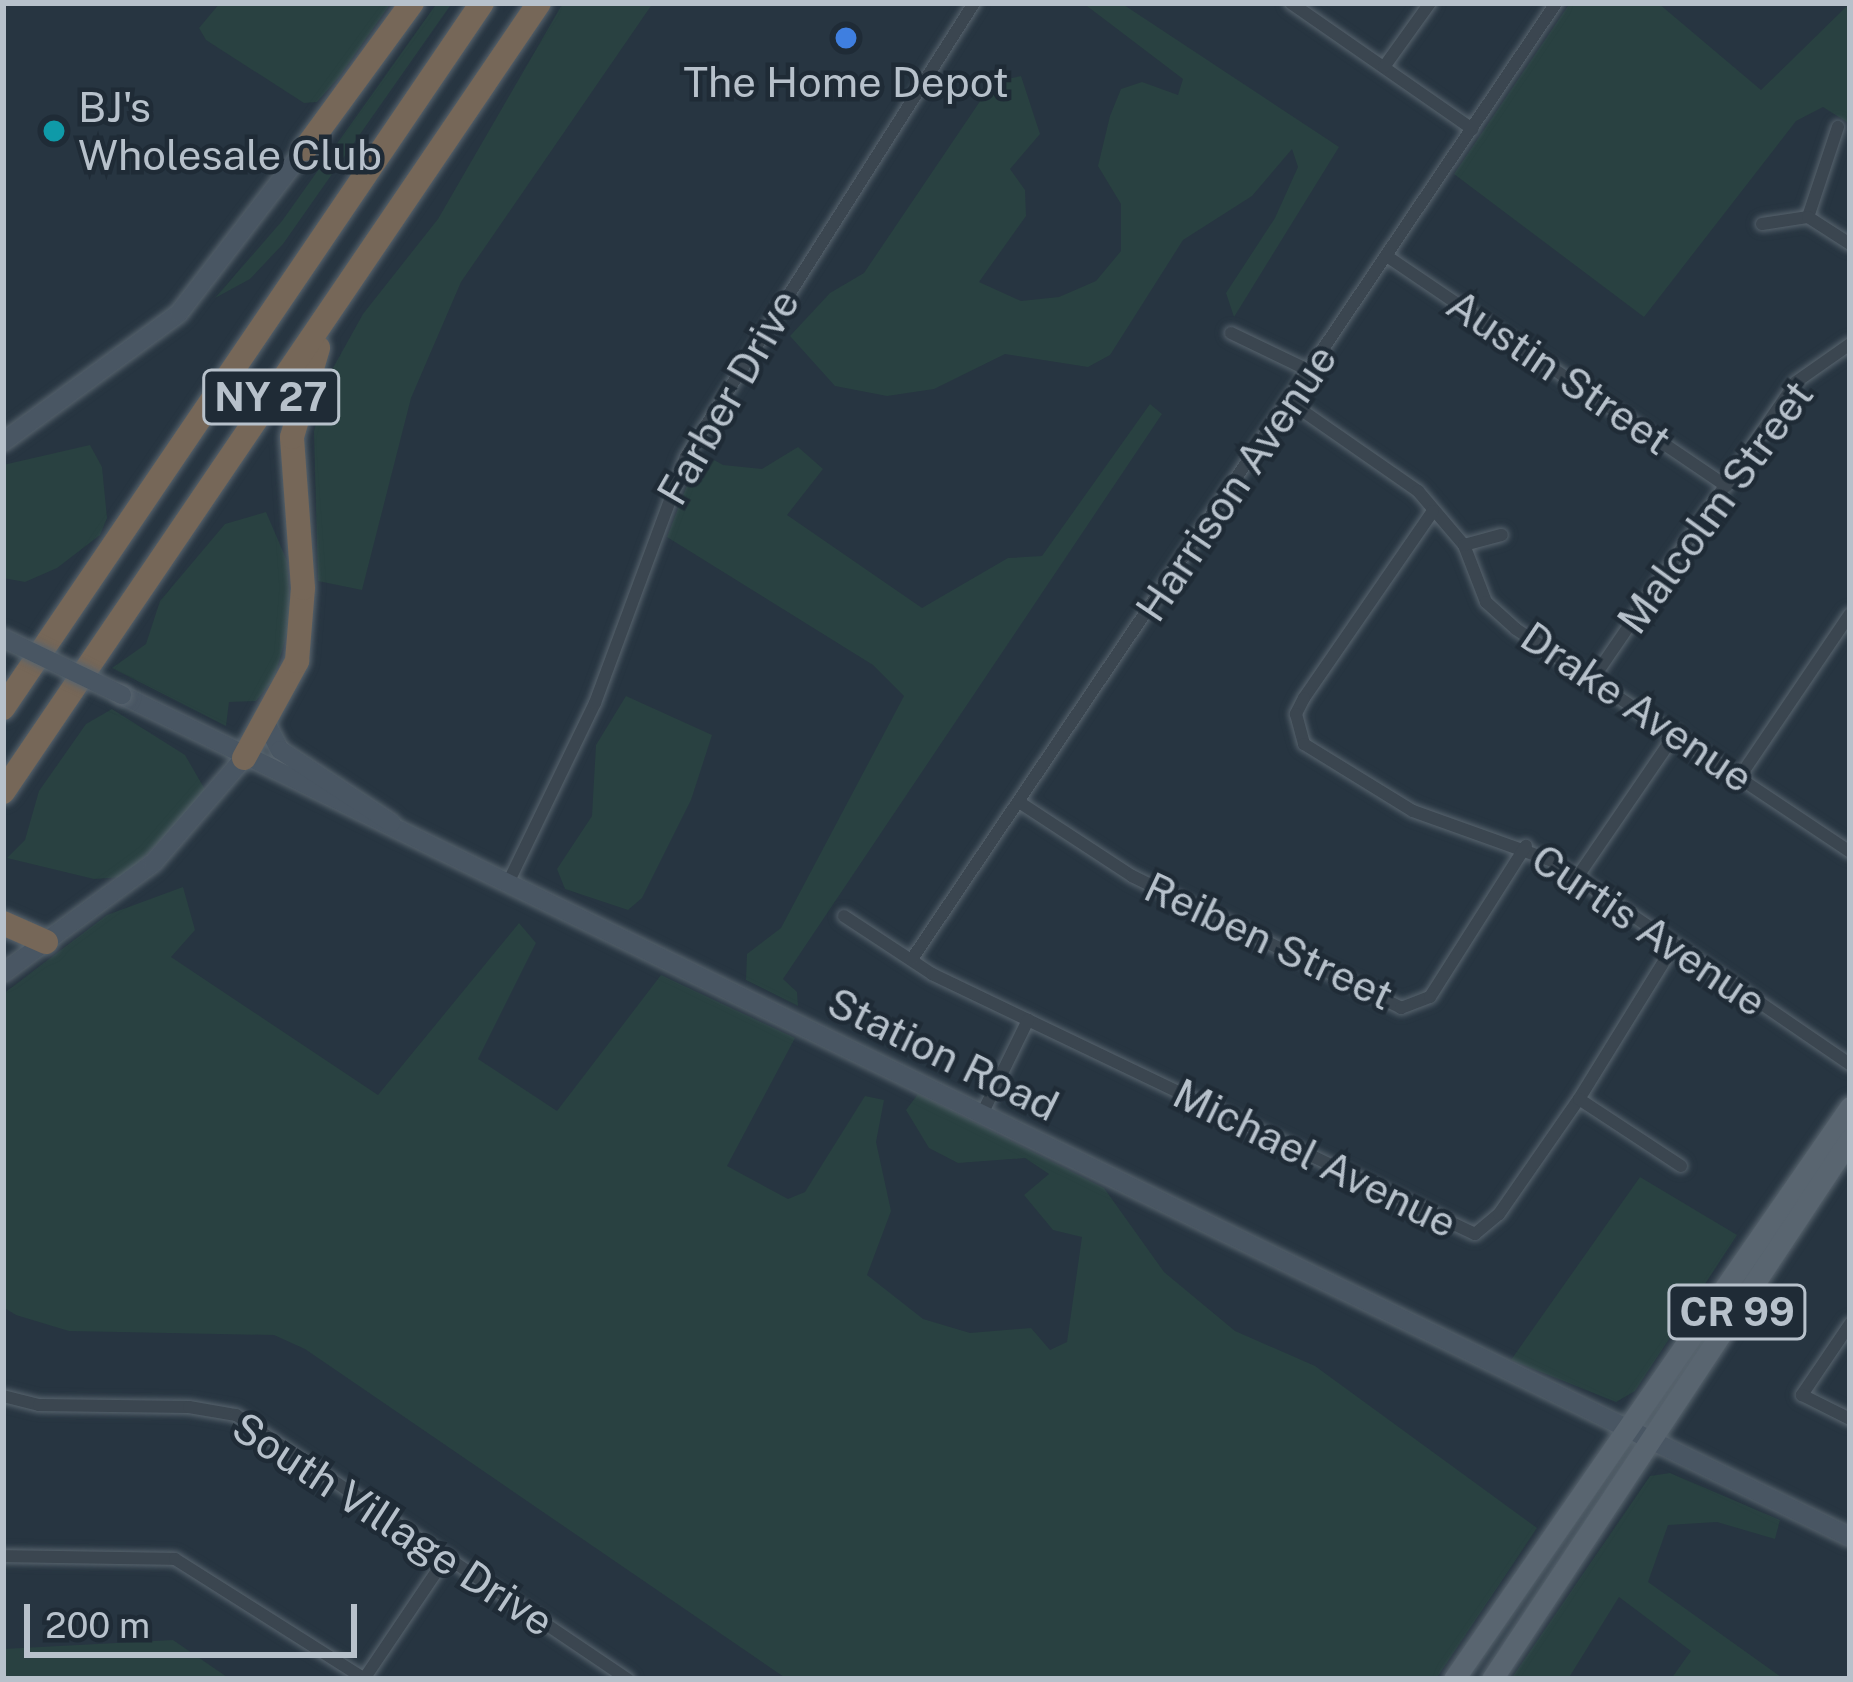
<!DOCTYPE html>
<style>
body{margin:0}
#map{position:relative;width:1853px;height:1682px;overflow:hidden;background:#273541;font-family:"Public Sans",sans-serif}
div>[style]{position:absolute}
.green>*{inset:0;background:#294141}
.roads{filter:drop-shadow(0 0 3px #58646e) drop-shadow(0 0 3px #58646e)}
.street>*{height:12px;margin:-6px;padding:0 6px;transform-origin:6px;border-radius:6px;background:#3b4650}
.secondary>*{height:18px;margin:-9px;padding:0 9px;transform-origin:9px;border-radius:9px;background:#495663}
.primary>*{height:21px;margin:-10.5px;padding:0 10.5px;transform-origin:10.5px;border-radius:10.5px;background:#596570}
.highway>*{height:24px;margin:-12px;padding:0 12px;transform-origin:12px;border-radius:12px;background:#766758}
.bridges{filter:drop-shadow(0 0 3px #58646e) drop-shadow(0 0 3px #58646e)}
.secondary-bridge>*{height:18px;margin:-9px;padding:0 9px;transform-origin:9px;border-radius:9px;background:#495663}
.dots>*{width:33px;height:33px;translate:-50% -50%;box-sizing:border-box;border:6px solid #1f2b36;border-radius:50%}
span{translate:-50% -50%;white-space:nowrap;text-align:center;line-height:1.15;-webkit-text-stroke:9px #1f2b36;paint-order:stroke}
.shield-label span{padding:3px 9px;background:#1f2b36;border:3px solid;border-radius:9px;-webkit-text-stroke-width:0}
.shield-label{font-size:39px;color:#b7c1cb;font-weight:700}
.poi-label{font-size:42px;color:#b7c1cb}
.left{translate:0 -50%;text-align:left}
.street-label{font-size:42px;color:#b7c1cb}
.frame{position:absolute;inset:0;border:6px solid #b7c1cb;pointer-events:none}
.scale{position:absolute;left:24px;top:1604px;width:333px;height:54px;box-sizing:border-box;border:6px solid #b7c1cb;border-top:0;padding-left:15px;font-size:36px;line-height:42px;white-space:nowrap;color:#b7c1cb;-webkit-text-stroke:9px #1f2b36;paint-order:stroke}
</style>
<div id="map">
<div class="green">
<i style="clip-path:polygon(220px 3px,391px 3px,339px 77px,317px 102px,304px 103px,206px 40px,199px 28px)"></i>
<i style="clip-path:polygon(437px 3px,452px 3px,283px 244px,250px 279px,215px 298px,282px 221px)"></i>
<i style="clip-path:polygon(563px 3px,653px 3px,461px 282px,411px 398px,362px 590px,318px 581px,314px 431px,328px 377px,363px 314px,438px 219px)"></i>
<i style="clip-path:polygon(1083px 3px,1121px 3px,1339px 147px,1234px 317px,1226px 293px,1275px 218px,1298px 167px,1292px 149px,1252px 196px,1183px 240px,1110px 355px,1088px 367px,1005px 354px,934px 389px,887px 396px,835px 386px,790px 336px,830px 293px,864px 273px,993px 82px,1021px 76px,1040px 134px,1010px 169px,1025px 190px,1026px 216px,979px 282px,1021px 301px,1059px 297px,1096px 281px,1121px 251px,1121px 204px,1098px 166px,1110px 116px,1121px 89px,1142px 82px,1178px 95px,1183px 79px)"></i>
<i style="clip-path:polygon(1570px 3px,1658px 3px,1761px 90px,1850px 3px,1850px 124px,1823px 107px,1796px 121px,1644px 317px,1454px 174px)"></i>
<i style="clip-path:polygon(1150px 404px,1162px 414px,783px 979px,797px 992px,798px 1006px,746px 980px,747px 954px,781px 928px,904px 696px,873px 665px,667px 537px,700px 452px,723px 465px,762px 469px,798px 447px,823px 469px,787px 515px,922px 608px,1008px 558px,1042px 556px)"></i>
<i style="clip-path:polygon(90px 445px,102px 467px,107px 518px,100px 535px,57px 568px,25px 582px,3px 578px,3px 465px)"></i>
<i style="clip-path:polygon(266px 512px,287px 561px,291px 619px,274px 679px,256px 701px,229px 702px,226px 726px,112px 668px,146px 644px,160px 601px,225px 524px)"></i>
<i style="clip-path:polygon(626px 696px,712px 735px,691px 800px,642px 898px,628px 910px,565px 889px,557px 869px,592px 816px,596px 745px)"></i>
<i style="clip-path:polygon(112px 709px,185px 755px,207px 793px,124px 877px,94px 879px,7px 858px,25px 840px,39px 791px,86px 724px)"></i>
<i style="clip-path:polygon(183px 887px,195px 930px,171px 957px,378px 1095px,519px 923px,536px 943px,478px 1059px,557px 1111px,661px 975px,795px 1038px,727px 1166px,788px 1199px,805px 1192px,865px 1096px,884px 1100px,876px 1142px,891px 1211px,867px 1275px,923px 1319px,970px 1333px,1031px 1328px,1050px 1350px,1067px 1342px,1082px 1237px,1053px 1230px,1024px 1195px,1049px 1174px,1025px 1158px,958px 1163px,929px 1148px,906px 1110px,918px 1094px,1104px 1188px,1164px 1272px,1235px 1331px,1315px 1366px,1537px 1528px,1436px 1679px,787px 1679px,305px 1349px,274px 1335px,69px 1331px,16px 1315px,3px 1307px,3px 994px,107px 915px)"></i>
<i style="clip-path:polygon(1640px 1177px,1737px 1235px,1635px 1391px,1616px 1402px,1511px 1360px)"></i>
<i style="clip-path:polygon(1670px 1473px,1780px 1520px,1775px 1539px,1717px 1522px,1668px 1525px,1648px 1582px,1784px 1679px,1671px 1679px,1691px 1651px,1619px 1597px,1568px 1679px,1511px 1679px,1650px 1476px)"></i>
<i style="clip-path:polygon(173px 1640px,230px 1679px,3px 1679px,3px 1649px)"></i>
</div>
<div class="roads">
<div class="street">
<i style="left:1291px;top:3px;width:221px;rotate:34.8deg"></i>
<i style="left:1384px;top:67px;width:79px;rotate:-54.3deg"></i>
<i style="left:1808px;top:217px;width:95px;rotate:-71.6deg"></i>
<i style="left:1762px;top:224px;width:47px;rotate:-8.7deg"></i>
<i style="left:1808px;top:217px;width:50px;rotate:32.7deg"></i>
<i style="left:1391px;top:259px;width:405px;rotate:34.1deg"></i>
<i style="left:1231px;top:333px;width:88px;rotate:25.7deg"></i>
<i style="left:1290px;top:402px;width:156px;rotate:34.8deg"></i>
<i style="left:1418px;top:491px;width:71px;rotate:49.6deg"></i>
<i style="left:1464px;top:545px;width:61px;rotate:68.9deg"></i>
<i style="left:1486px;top:602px;width:40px;rotate:42deg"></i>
<i style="left:1516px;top:629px;width:402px;rotate:33.7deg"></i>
<i style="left:1433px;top:511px;width:227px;rotate:124.6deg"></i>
<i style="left:1304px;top:698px;width:18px;rotate:117deg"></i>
<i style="left:1296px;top:714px;width:31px;rotate:75deg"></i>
<i style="left:1304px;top:744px;width:128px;rotate:31.6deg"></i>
<i style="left:1413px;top:811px;width:149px;rotate:19.7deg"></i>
<i style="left:1553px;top:861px;width:360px;rotate:34.4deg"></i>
<i style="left:1464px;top:545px;width:39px;rotate:-15deg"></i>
<i style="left:1592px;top:680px;width:361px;rotate:-55.6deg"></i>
<i style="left:1796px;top:382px;width:66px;rotate:-35.1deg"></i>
<i style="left:1741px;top:775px;width:194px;rotate:-55.9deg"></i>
<i style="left:1019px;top:802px;width:135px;rotate:33.2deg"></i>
<i style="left:1132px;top:876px;width:300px;rotate:26.1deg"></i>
<i style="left:1401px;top:1008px;width:31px;rotate:-21deg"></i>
<i style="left:1430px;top:997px;width:179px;rotate:-57.6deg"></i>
<i style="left:1576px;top:879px;width:177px;rotate:-55.6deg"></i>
<i style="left:507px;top:885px;width:202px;rotate:-64.2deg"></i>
<i style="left:595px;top:703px;width:262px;rotate:-69.7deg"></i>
<i style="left:686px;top:457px;width:538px;rotate:-57.61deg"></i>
<i style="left:844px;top:916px;width:105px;rotate:33.4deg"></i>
<i style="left:932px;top:974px;width:602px;rotate:25.59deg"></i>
<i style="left:1475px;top:1234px;width:31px;rotate:-40deg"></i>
<i style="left:1499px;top:1214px;width:140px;rotate:-55.2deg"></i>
<i style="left:1579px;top:1099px;width:181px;rotate:-58.3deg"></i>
<i style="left:912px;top:959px;width:1153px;rotate:-56.03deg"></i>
<i style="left:1579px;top:1099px;width:122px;rotate:33.3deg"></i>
<i style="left:982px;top:1114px;width:105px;rotate:-63.9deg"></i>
<i style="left:1850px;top:1324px;width:86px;rotate:124.1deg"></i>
<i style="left:1802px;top:1395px;width:54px;rotate:26.6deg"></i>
<i style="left:3px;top:1396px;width:37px;rotate:14deg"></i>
<i style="left:39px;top:1405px;width:150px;rotate:0.8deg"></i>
<i style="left:189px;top:1407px;width:48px;rotate:9.7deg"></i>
<i style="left:236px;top:1415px;width:473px;rotate:34deg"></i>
<i style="left:3px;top:1556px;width:172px;rotate:1deg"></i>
<i style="left:175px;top:1559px;width:225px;rotate:32.3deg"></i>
<i style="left:364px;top:1679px;width:148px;rotate:-56deg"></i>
</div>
<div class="secondary">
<i style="left:3px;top:442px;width:218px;rotate:-36.2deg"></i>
<i style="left:179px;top:313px;width:207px;rotate:-52.5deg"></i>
<i style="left:122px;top:695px;width:1922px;rotate:25.98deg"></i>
<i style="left:266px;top:723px;width:30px;rotate:63deg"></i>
<i style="left:280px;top:750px;width:133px;rotate:33.3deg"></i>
<i style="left:3px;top:973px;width:186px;rotate:-36.3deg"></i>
<i style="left:153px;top:863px;width:139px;rotate:-49.1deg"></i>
</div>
<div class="primary">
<i style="left:1454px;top:1679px;width:696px;rotate:-55.3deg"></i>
<i style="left:1492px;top:1679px;width:648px;rotate:-56.46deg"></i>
</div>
<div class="highway">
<i style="left:305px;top:149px;width:181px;rotate:-53.8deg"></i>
<i style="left:3px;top:708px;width:852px;rotate:-55.81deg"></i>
<i style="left:244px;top:758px;width:111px;rotate:-61.3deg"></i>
<i style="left:297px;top:661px;width:73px;rotate:-85.3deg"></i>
<i style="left:303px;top:588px;width:151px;rotate:-94.2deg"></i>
<i style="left:292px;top:437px;width:93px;rotate:-73.7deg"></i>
<i style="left:3px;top:792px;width:954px;rotate:-55.81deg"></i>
<i style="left:3px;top:923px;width:47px;rotate:23.8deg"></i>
</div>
</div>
<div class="bridges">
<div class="secondary-bridge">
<i style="left:3px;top:638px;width:132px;rotate:25.6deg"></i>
</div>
</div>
<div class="dots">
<i style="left:846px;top:38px;background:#3f7fe0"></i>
<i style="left:54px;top:131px;background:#0f9aa8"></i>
</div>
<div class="shield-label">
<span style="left:271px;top:397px">NY 27</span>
<span style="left:1737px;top:1312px">CR 99</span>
</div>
<div class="poi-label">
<span style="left:846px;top:82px">The Home Depot</span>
<span class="left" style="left:78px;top:131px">BJ's<br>Wholesale Club</span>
</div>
<div class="street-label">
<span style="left:1559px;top:372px;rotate:34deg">Austin Street</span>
<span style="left:728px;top:397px;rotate:-60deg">Farber Drive</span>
<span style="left:1236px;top:483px;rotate:-56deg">Harrison Avenue</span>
<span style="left:1715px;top:507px;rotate:-54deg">Malcolm Street</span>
<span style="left:1637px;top:707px;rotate:34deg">Drake Avenue</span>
<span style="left:1649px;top:930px;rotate:34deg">Curtis Avenue</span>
<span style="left:1269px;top:941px;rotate:25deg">Reiben Street</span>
<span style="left:943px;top:1054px;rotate:26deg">Station Road</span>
<span style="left:1315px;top:1158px;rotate:26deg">Michael Avenue</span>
<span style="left:393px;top:1524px;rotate:33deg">South Village Drive</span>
</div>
<div class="frame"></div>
<div class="scale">200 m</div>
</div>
